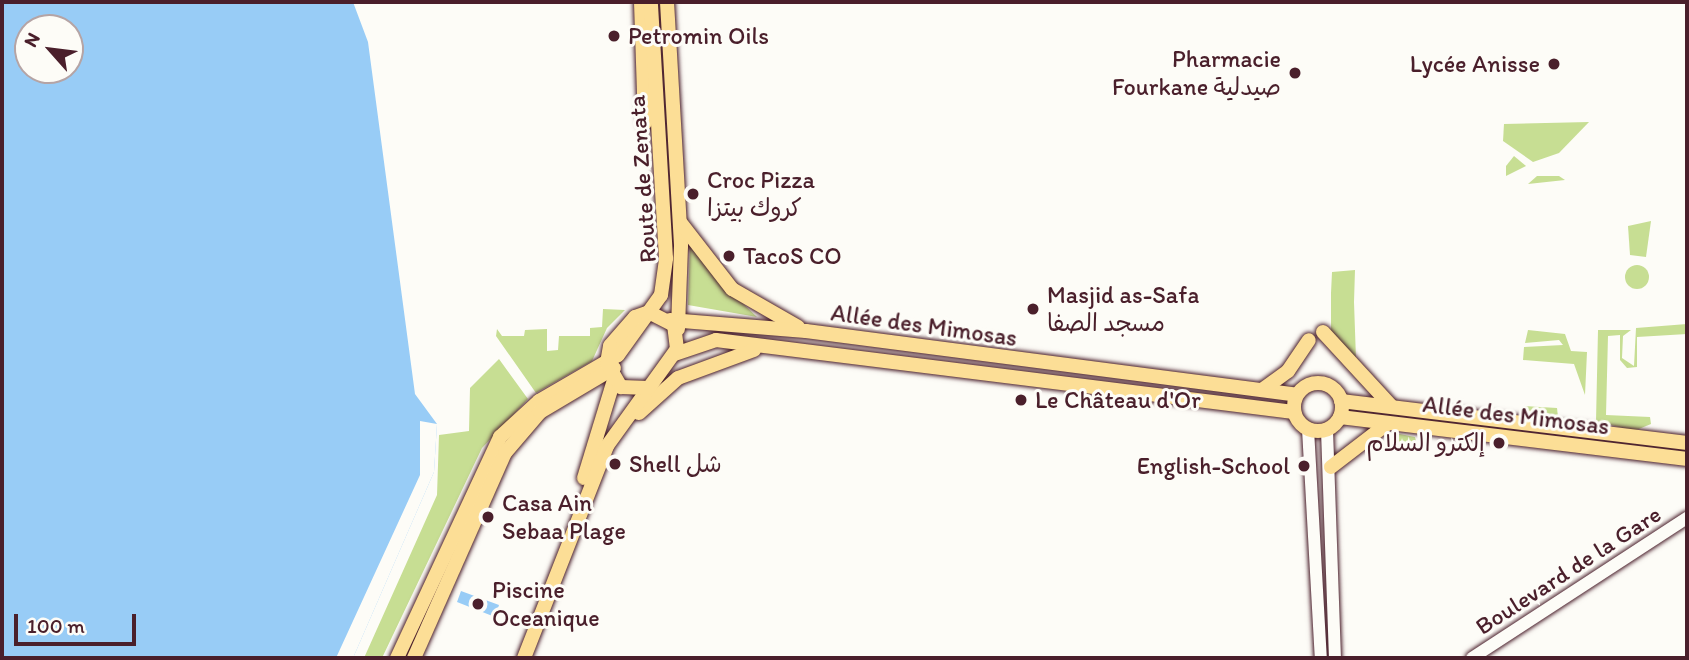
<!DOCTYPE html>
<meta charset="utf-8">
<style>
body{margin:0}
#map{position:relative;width:1689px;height:660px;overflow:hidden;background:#fdfcf7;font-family:Itim,"Playpen Sans Arabic",sans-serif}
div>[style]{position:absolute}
.green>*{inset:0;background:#c7de93}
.round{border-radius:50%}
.water>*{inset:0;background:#98ccf6}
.pier>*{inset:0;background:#fdfcf7}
.roads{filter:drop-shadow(0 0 2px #4a1f2b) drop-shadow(0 0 2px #4a1f2b)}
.minor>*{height:12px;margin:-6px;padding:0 6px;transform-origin:6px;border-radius:6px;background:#fdfcf7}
.major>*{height:14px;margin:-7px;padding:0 7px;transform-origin:7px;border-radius:7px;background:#fcde96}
.major>.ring{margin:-7px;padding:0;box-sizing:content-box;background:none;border:14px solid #fcde96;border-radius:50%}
.dots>*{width:19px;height:19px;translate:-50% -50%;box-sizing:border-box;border:4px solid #fdfcf7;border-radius:50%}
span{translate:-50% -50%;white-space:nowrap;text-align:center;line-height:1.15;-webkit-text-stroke:6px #fdfcf7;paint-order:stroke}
.poi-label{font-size:24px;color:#4a1f2b}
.left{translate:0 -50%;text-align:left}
.right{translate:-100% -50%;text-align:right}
.street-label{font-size:24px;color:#4a1f2b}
.frame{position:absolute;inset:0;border:4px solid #4a1f2b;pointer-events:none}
.north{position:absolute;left:14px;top:14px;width:70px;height:70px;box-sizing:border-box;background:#fdfcf7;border:2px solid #b5a4a5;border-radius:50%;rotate:298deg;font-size:19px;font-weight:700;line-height:28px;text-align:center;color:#4a1f2b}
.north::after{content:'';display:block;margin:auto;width:24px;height:32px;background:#4a1f2b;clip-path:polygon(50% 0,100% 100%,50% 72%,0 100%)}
.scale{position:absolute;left:14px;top:614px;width:122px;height:32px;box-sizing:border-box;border:4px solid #4a1f2b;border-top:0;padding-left:9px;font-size:21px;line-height:24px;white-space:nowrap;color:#4a1f2b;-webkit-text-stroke:5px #fdfcf7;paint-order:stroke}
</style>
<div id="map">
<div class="green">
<i style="clip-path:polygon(1589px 122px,1559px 153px,1533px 162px,1503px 141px,1504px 124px)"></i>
<i style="clip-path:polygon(1514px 156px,1526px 166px,1506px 176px,1506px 166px)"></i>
<i style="clip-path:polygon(1537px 176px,1559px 176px,1565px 180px,1528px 184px)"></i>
<i style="clip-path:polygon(1651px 221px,1646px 257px,1630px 255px,1628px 226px)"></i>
<i style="clip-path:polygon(690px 246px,717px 279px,757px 317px,688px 305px)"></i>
<i class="round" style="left:1625px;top:265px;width:24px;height:24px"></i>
<i style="clip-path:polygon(1355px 270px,1354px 302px,1356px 359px,1331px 332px,1331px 293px,1332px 272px)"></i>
<i style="clip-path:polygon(603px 309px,625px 310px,607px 328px,592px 361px,536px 393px,496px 336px,497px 329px,502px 336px,524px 336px,525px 330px,547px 329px,547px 351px,558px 350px,559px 336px,590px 336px,590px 328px,602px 327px)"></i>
<i style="clip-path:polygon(1687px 324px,1687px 334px,1637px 337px,1637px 367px,1627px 368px,1620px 360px,1620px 335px,1608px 336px,1606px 415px,1650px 417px,1651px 424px,1634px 431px,1596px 421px,1598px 330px,1631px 330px,1623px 336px,1622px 358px,1634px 366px,1636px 328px)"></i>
<i style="clip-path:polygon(1528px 330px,1565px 334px,1571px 351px,1587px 352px,1585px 395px,1574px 364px,1523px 360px,1524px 347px,1563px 345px,1559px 340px,1525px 343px)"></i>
<i style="clip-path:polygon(499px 359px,528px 399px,482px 448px,382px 658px,364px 658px,437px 495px,439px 435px,469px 431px,470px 388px)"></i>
<i style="clip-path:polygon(1523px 406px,1557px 408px,1558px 417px,1547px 423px,1521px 418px)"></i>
<i style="clip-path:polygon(1390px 432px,1415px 437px,1417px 445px,1391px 440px)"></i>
</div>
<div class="water">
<i style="clip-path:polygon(evenodd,2px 2px,353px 2px,368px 42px,415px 394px,437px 424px,434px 472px,353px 658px,2px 658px,2px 2px,28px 28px,70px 28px,70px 70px,28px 70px,28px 28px)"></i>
<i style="clip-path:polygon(461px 591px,499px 605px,495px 617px,457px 602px)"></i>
</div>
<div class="pier">
<i style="clip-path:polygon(420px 421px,437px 424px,434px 472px,353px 658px,336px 658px,420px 475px)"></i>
</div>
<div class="roads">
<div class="minor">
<i style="left:1308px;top:429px;width:229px;rotate:86.8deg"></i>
<i style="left:1327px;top:430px;width:228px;rotate:88deg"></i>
<i style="left:1472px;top:658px;width:257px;rotate:-33.1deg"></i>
</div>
<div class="major">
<i style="left:641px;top:2px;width:121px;rotate:88.1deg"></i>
<i style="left:667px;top:2px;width:244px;rotate:86.7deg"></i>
<i style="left:681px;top:246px;width:83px;rotate:92.1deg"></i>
<i style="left:680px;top:222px;width:85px;rotate:52.2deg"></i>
<i style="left:732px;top:289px;width:76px;rotate:29.9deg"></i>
<i style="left:670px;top:320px;width:136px;rotate:4.6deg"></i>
<i style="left:806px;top:331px;width:495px;rotate:7.4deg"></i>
<i style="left:1323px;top:332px;width:100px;rotate:47.4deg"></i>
<i style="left:675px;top:354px;width:43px;rotate:-18.9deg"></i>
<i style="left:716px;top:340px;width:582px;rotate:7.1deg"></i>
<i class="ring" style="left:1294px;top:383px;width:34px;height:34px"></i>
<i style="left:1262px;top:390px;width:32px;rotate:-36deg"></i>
<i style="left:1288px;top:371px;width:37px;rotate:-56deg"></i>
<i style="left:1341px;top:401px;width:349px;rotate:6.9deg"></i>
<i style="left:639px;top:413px;width:52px;rotate:-41.9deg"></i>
<i style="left:678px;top:378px;width:81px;rotate:-20.2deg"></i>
<i style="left:1340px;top:417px;width:350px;rotate:6.9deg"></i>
<i style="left:1331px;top:467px;width:71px;rotate:-37.5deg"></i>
<i style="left:584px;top:478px;width:102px;rotate:-73deg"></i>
<i style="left:397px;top:658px;width:244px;rotate:-65deg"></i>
<i style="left:500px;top:437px;width:53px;rotate:-42.7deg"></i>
<i style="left:539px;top:401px;width:91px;rotate:-30.2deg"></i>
<i style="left:618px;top:355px;width:74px;rotate:-54.4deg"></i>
<i style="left:661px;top:295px;width:37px;rotate:-82deg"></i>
<i style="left:666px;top:258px;width:256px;rotate:-93.4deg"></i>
<i style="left:414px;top:658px;width:224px;rotate:-66.1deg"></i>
<i style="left:505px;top:453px;width:54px;rotate:-49.5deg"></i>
<i style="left:540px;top:412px;width:86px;rotate:-30.7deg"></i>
<i style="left:524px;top:658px;width:228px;rotate:-68.6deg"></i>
<i style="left:607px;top:446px;width:120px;rotate:-54.2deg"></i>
<i style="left:677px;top:349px;width:24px;rotate:-97deg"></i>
<i style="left:674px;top:325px;width:28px;rotate:-153deg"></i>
<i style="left:649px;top:312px;width:15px;rotate:160deg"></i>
<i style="left:635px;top:317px;width:38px;rotate:131deg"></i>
<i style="left:610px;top:346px;width:17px;rotate:100deg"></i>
<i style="left:607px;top:363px;width:28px;rotate:60deg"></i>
<i style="left:621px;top:387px;width:27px;rotate:2deg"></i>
</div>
</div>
<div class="dots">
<i style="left:614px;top:36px;background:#4a1f2b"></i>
<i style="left:1554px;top:64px;background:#4a1f2b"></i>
<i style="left:1295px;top:73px;background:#4a1f2b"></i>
<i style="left:693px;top:194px;background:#4a1f2b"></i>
<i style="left:729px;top:256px;background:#4a1f2b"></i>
<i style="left:1033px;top:309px;background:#4a1f2b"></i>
<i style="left:1021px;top:400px;background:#4a1f2b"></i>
<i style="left:1499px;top:443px;background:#4a1f2b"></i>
<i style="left:615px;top:464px;background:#4a1f2b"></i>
<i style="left:1304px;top:466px;background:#4a1f2b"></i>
<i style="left:488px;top:517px;background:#4a1f2b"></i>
<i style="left:478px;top:604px;background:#4a1f2b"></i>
</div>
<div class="poi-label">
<span class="left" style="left:628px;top:36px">Petromin Oils</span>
<span class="right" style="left:1281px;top:73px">Pharmacie<br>Fourkane صيدلية</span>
<span class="right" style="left:1540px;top:64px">Lycée Anisse</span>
<span class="left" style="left:707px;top:194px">Croc Pizza<br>كروك بيتزا</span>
<span class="left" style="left:743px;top:256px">TacoS CO</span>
<span class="left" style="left:1047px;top:309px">Masjid as-Safa<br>مسجد الصفا</span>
<span class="left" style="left:1035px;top:400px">Le Château d'Or</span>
<span class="right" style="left:1485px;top:443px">إلكترو السلام</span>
<span class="left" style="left:629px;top:464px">Shell شل</span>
<span class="right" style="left:1290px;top:466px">English-School</span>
<span class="left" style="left:502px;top:517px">Casa Ain<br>Sebaa Plage</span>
<span class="left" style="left:492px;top:604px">Piscine<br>Oceanique</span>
</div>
<div class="street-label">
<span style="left:642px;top:179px;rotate:-94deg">Route de Zenata</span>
<span style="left:924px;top:325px;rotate:8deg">Allée des Mimosas</span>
<span style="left:1516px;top:415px;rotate:7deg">Allée des Mimosas</span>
<span style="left:1568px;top:570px;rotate:-33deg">Boulevard de la Gare</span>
</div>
<div class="frame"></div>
<div class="north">N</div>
<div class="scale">100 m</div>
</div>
